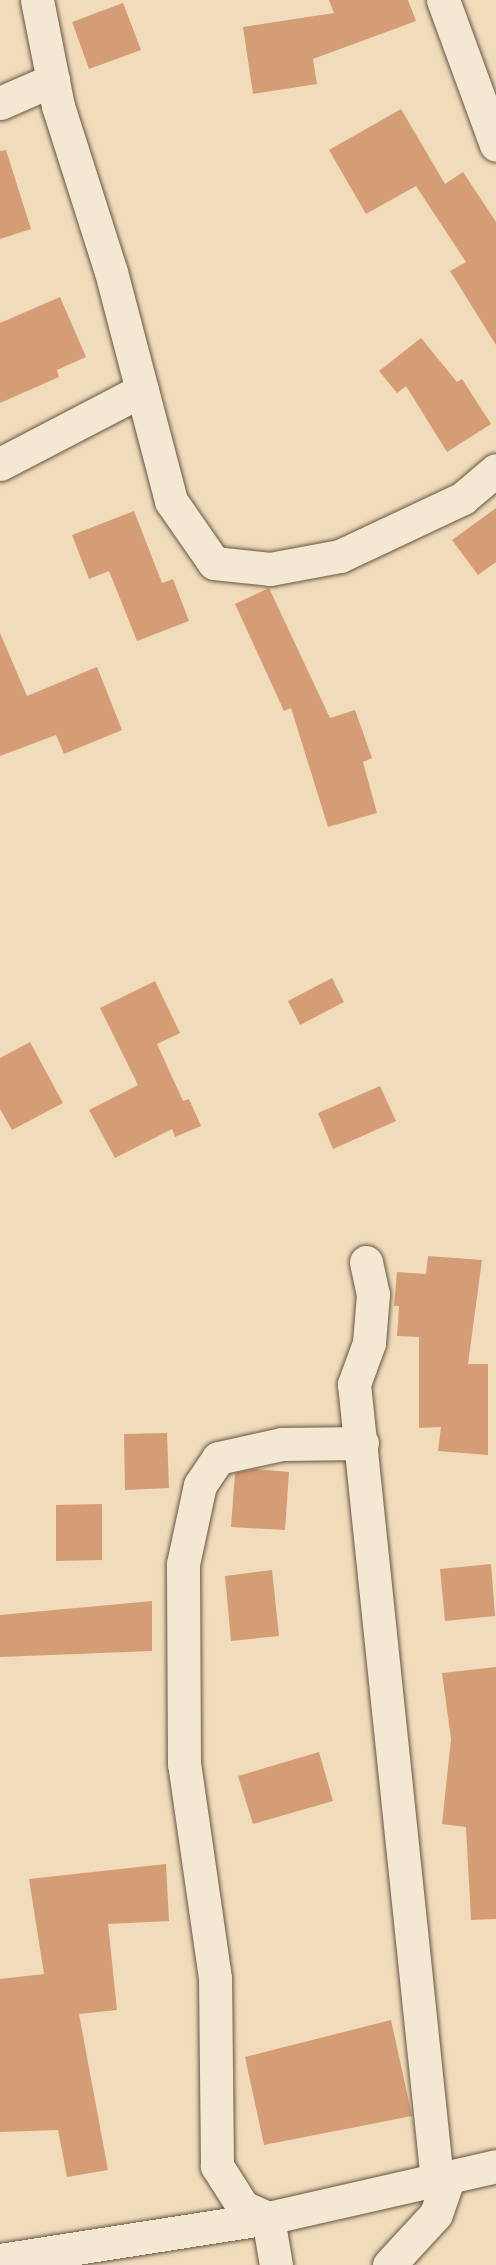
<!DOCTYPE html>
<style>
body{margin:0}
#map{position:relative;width:496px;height:2265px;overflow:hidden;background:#f0dcbb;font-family:"IM FELL Great Primer",serif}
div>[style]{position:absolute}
.building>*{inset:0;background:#d59d76}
.roads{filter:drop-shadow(0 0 2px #665643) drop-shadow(0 0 2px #665643)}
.street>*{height:33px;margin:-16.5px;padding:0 16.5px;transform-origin:16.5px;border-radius:16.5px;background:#f5e8d3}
span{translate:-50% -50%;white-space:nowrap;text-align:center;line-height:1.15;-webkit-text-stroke:4.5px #f5e8d3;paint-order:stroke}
</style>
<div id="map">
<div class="building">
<i style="clip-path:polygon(329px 0,408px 0,416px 21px,313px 59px,317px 84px,253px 94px,243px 27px,334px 13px)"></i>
<i style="clip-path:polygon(123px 3px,141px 50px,89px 69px,72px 22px)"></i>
<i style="clip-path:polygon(401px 109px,445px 184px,463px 172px,496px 222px,496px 345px,450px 271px,466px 262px,416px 186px,366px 214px,329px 150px)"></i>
<i style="clip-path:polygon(6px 150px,31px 229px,0 239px,0 151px)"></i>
<i style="clip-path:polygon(60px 297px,86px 357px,57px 370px,59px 377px,0 403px,0 323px)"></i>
<i style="clip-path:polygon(421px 338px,457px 382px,462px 379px,491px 424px,447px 452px,406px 386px,397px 393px,379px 371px)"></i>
<i style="clip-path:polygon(496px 508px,496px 562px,478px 575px,452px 540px)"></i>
<i style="clip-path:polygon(134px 511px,162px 583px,173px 579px,189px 621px,137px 641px,109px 571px,89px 579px,72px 535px)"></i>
<i style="clip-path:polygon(269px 588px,330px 718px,355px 710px,372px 758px,363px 762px,377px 813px,328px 827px,291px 708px,284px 711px,235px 604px)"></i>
<i style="clip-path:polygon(0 633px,27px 696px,97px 667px,122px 730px,64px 754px,56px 735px,0 756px)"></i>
<i style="clip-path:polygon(332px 978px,344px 1002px,300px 1025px,288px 1001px)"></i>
<i style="clip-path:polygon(155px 981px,180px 1033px,157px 1044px,183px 1101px,189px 1099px,201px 1126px,175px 1137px,172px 1129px,115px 1158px,89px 1110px,138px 1085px,100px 1008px)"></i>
<i style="clip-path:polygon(30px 1042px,63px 1103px,12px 1130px,0 1109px,0 1058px)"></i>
<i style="clip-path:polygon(380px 1086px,396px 1121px,333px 1149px,318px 1113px)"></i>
<i style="clip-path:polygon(428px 1256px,482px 1260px,468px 1364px,488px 1364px,488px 1455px,438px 1451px,441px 1427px,419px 1428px,419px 1337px,397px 1336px,399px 1306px,394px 1306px,397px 1272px,426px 1274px)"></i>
<i style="clip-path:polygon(167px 1433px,169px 1488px,125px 1490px,124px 1434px)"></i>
<i style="clip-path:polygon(255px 1469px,289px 1472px,285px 1530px,231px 1527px,235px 1473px)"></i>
<i style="clip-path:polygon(102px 1504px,102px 1560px,56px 1561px,56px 1505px)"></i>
<i style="clip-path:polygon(491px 1564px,495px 1616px,445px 1621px,440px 1569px)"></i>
<i style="clip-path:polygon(272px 1570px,279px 1636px,231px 1641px,225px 1576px)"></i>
<i style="clip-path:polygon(152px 1601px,152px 1651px,0 1657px,0 1615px)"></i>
<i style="clip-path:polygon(496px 1667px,496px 1919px,471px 1920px,466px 1827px,442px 1824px,451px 1739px,442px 1673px)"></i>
<i style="clip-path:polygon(319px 1752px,333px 1801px,253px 1824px,238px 1776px)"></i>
<i style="clip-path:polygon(166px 1864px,169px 1921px,108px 1924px,117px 2010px,79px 2014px,108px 2170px,67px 2177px,58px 2130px,0 2132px,0 1979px,44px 1974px,29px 1879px)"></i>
<i style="clip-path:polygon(391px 2020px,412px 2116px,264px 2145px,245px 2057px)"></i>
</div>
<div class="roads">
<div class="street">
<i style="left:37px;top:0;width:108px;rotate:78.8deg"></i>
<i style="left:58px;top:106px;width:174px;rotate:72.3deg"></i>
<i style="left:111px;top:272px;width:237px;rotate:75.3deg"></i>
<i style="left:171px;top:501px;width:75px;rotate:55.3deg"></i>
<i style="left:214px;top:563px;width:56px;rotate:6.1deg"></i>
<i style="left:270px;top:569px;width:71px;rotate:-10.5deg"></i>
<i style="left:340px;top:556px;width:136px;rotate:-25.2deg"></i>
<i style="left:463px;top:498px;width:43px;rotate:-40.3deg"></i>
<i style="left:443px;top:0;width:154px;rotate:69.9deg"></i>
<i style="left:0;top:103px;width:58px;rotate:-23.5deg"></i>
<i style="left:0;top:464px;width:160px;rotate:-27.5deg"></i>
<i style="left:366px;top:1262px;width:33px;rotate:78deg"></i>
<i style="left:373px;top:1294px;width:49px;rotate:94.7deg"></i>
<i style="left:369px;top:1343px;width:44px;rotate:110.1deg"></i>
<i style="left:354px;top:1384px;width:800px;rotate:84.05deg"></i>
<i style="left:0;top:2260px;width:271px;rotate:-8.9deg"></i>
<i style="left:268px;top:2218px;width:234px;rotate:-12.8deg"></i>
<i style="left:276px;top:2265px;width:48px;rotate:-99.7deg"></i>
<i style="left:268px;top:2218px;width:27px;rotate:-156deg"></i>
<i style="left:243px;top:2207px;width:49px;rotate:-122.4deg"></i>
<i style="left:217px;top:2166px;width:188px;rotate:-90.6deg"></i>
<i style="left:215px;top:1978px;width:216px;rotate:-98.2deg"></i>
<i style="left:184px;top:1764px;width:200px;rotate:-90.3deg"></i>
<i style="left:183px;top:1564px;width:81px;rotate:-77.9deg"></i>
<i style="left:200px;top:1485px;width:32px;rotate:-56deg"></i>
<i style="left:218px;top:1458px;width:66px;rotate:-12.3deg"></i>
<i style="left:282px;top:1444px;width:80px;rotate:-0.7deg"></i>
<i style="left:389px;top:2265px;width:69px;rotate:-47.3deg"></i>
<i style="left:436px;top:2214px;width:39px;rotate:-71deg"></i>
</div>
</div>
</div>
